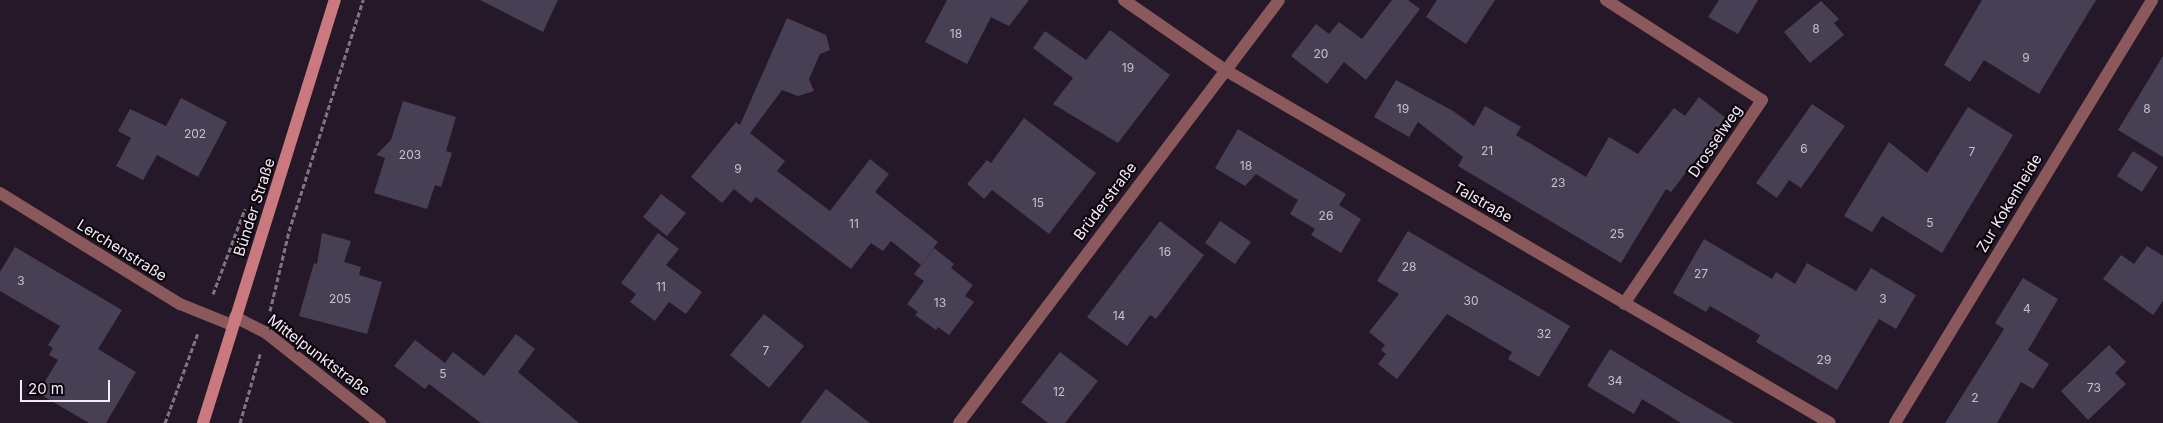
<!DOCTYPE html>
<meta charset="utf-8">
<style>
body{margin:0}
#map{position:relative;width:2163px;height:423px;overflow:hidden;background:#251828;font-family:Inter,sans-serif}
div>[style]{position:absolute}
.building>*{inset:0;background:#474054}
.path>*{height:3px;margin-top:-1.5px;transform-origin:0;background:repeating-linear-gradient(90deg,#807482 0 5px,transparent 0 7.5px)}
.minor>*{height:12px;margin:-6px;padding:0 6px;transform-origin:6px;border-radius:6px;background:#8b595b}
.secondary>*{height:12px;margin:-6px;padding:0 6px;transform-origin:6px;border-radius:6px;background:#ca797e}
span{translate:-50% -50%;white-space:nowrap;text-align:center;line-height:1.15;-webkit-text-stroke:4px #0b060c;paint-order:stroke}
.number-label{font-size:12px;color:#c9c0cd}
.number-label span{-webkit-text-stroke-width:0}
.street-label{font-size:15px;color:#f4eaf5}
.scale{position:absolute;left:20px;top:380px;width:90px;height:22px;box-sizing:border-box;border:2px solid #f4eaf5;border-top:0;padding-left:6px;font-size:15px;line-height:18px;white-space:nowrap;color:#f4eaf5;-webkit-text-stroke:4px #0b060c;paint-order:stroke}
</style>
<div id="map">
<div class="building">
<i style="clip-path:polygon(480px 0,558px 0,543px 32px)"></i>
<i style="clip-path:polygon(947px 0,1029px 0,1009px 26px,991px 17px,967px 64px,925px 42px)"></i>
<i style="clip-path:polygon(1392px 0,1408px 0,1420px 9px,1366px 80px,1344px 62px,1327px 84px,1291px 56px,1316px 24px,1329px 34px,1339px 22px,1362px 39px)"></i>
<i style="clip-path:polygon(1437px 0,1495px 0,1466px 44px,1426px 17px)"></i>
<i style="clip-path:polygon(1719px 0,1758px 0,1738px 34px,1708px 17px)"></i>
<i style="clip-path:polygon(1982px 0,2096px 0,2039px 94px,1984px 60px,1970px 82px,1944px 65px)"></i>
<i style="clip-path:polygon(1821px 1px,1839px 19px,1834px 23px,1844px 35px,1810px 63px,1784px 32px)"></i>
<i style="clip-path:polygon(787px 18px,826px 35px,830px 50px,820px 54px,809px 79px,814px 91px,798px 96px,782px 90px,750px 133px,785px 161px,777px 171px,830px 211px,870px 159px,889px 174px,875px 192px,938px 242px,921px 265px,891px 241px,883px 251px,871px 243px,851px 269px,756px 197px,751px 203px,734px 189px,722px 203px,691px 177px,736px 122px,740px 125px)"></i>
<i style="clip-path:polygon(1110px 30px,1170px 75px,1118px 143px,1053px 104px,1073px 78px,1033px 48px,1045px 31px,1086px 60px)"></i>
<i style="clip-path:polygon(2163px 56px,2163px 157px,2118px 130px)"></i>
<i style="clip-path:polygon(1396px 80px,1453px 111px,1474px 126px,1485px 106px,1521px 127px,1516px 135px,1586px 177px,1609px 137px,1638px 154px,1674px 108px,1685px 116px,1699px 97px,1732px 123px,1703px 161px,1698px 157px,1671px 192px,1666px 189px,1621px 263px,1458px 166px,1463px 157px,1418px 122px,1409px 137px,1374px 117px)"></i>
<i style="clip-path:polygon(181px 98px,227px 122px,198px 177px,157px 155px,143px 180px,116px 166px,131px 138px,118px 131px,130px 109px,166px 126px)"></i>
<i style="clip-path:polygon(403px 101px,456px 117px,446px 151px,452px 153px,441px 187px,435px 185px,427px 209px,374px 193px,385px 158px,376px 155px,391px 140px)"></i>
<i style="clip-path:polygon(1812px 104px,1845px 126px,1801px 188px,1789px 180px,1777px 198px,1756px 183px)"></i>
<i style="clip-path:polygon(1968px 107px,2013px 135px,1942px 253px,1882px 216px,1872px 232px,1844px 216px,1889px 142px,1927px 173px)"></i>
<i style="clip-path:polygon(1024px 118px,1096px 173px,1049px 234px,992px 190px,984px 199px,967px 184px,987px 160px,991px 163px)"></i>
<i style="clip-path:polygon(1238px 129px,1346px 194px,1339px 205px,1361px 219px,1341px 253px,1311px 235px,1315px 229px,1290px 214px,1298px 200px,1256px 174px,1245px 186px,1215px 168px)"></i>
<i style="clip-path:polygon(2133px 151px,2158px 167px,2142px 192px,2117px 176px)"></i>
<i style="clip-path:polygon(661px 194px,686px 213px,667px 236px,643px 217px)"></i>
<i style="clip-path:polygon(1160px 221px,1204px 255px,1156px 319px,1150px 315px,1127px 346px,1087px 317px)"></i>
<i style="clip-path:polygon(1220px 221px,1251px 242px,1235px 264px,1205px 243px)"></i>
<i style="clip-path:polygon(1408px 231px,1570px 326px,1539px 377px,1508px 359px,1512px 352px,1447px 314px,1397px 379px,1378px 364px,1386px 354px,1381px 350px,1385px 345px,1369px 332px,1399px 294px,1377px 281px)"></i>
<i style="clip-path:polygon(322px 233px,351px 241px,344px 262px,361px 267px,359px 275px,382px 282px,367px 334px,299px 316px,314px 263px,317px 264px)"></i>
<i style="clip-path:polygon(658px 233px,679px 249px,666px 265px,702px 292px,686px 314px,669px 302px,655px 321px,630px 302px,636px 294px,621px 283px)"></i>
<i style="clip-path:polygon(1704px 239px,1772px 279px,1776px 272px,1795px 284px,1807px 263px,1856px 291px,1871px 268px,1916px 295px,1896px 329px,1879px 319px,1837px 390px,1756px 342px,1760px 335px,1710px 306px,1706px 312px,1673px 293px)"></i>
<i style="clip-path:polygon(2147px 246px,2163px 256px,2163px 301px,2153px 315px,2103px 279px,2121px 255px,2134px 264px)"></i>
<i style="clip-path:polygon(15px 247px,122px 310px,98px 349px,136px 372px,106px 423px,89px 423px,38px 393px,58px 360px,49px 355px,53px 348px,48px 345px,60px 326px,0 291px,0 272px)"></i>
<i style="clip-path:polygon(934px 248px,954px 264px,951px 268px,973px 285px,965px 296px,974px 302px,949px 335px,938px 327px,936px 330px,915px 315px,918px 312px,907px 304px,924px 281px,914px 274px)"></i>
<i style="clip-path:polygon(2023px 278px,2058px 299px,2028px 350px,2049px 364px,2033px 389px,2021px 382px,1997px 423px,1945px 423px,2004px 329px,1995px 323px)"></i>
<i style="clip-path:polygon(764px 314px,804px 346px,769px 388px,730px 355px)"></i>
<i style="clip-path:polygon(516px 334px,535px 349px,518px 372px,579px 423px,481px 423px,429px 384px,425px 389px,394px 366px,415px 340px,445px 363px,453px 352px,484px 376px)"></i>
<i style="clip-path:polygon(2109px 345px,2126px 362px,2115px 373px,2126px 384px,2088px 420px,2061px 391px)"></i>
<i style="clip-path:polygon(1610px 349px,1691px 398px,1734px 423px,1681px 423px,1642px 399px,1634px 414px,1587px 386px)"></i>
<i style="clip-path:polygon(1060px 352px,1098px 381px,1065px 423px,1048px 423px,1021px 402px)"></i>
<i style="clip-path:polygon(826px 389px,870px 423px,800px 423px)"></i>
</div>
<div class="path">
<i style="left:213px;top:294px;width:91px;rotate:-69.4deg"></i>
<i style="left:270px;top:311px;width:82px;rotate:-76.6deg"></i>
<i style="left:289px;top:231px;width:243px;rotate:-72.2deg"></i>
<i style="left:165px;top:423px;width:96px;rotate:-69.9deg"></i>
<i style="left:240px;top:423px;width:72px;rotate:-73.8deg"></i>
</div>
<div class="minor">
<i style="left:1124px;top:0;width:123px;rotate:34.7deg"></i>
<i style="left:1225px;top:70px;width:700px;rotate:30.26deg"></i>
<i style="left:1606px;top:0;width:185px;rotate:32.7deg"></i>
<i style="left:1762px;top:100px;width:246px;rotate:124.1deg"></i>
<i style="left:0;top:193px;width:211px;rotate:31.7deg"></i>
<i style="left:180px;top:304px;width:56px;rotate:22deg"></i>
<i style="left:235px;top:317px;width:34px;rotate:27deg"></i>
<i style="left:265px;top:332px;width:147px;rotate:38.4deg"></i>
<i style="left:959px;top:423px;width:530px;rotate:-52.89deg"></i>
<i style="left:1895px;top:423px;width:495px;rotate:-58.7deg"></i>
</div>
<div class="secondary">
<i style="left:203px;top:423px;width:443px;rotate:-72.7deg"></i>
</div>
<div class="number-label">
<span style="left:1816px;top:29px">8</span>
<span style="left:956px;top:34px">18</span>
<span style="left:1321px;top:54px">20</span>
<span style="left:2026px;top:58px">9</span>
<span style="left:1128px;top:68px">19</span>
<span style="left:1403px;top:109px">19</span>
<span style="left:2147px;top:109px">8</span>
<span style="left:195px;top:134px">202</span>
<span style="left:1804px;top:149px">6</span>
<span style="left:1487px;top:151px">21</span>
<span style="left:1972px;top:152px">7</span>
<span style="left:410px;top:155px">203</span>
<span style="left:1246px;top:166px">18</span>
<span style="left:738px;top:169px">9</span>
<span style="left:1558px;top:183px">23</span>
<span style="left:1038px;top:203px">15</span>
<span style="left:1326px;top:216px">26</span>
<span style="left:1930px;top:223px">5</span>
<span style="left:854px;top:224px">11</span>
<span style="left:1617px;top:234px">25</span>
<span style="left:1165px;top:252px">16</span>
<span style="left:1409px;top:267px">28</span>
<span style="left:1701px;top:274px">27</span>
<span style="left:21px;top:281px">3</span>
<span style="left:661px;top:287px">11</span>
<span style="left:340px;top:299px">205</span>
<span style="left:1883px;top:299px">3</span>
<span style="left:1471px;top:301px">30</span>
<span style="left:940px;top:303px">13</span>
<span style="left:2027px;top:309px">4</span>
<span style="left:1119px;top:316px">14</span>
<span style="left:1544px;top:334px">32</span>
<span style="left:766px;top:351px">7</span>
<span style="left:1824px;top:360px">29</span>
<span style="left:443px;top:374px">5</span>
<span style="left:1615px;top:381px">34</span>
<span style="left:2094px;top:388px">73</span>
<span style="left:1059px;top:392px">12</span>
<span style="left:1975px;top:398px">2</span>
</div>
<div class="street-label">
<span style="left:1715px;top:141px;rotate:-56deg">Drosselweg</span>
<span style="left:1105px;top:201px;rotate:-53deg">Brüderstraße</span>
<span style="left:1483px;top:202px;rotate:30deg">Talstraße</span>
<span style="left:2009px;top:203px;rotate:-59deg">Zur Kokenheide</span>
<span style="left:254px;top:207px;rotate:-72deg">Bünder Straße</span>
<span style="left:122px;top:250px;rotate:32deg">Lerchenstraße</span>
<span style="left:319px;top:355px;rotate:37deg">Mittelpunktstraße</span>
</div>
<div class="scale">20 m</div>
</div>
